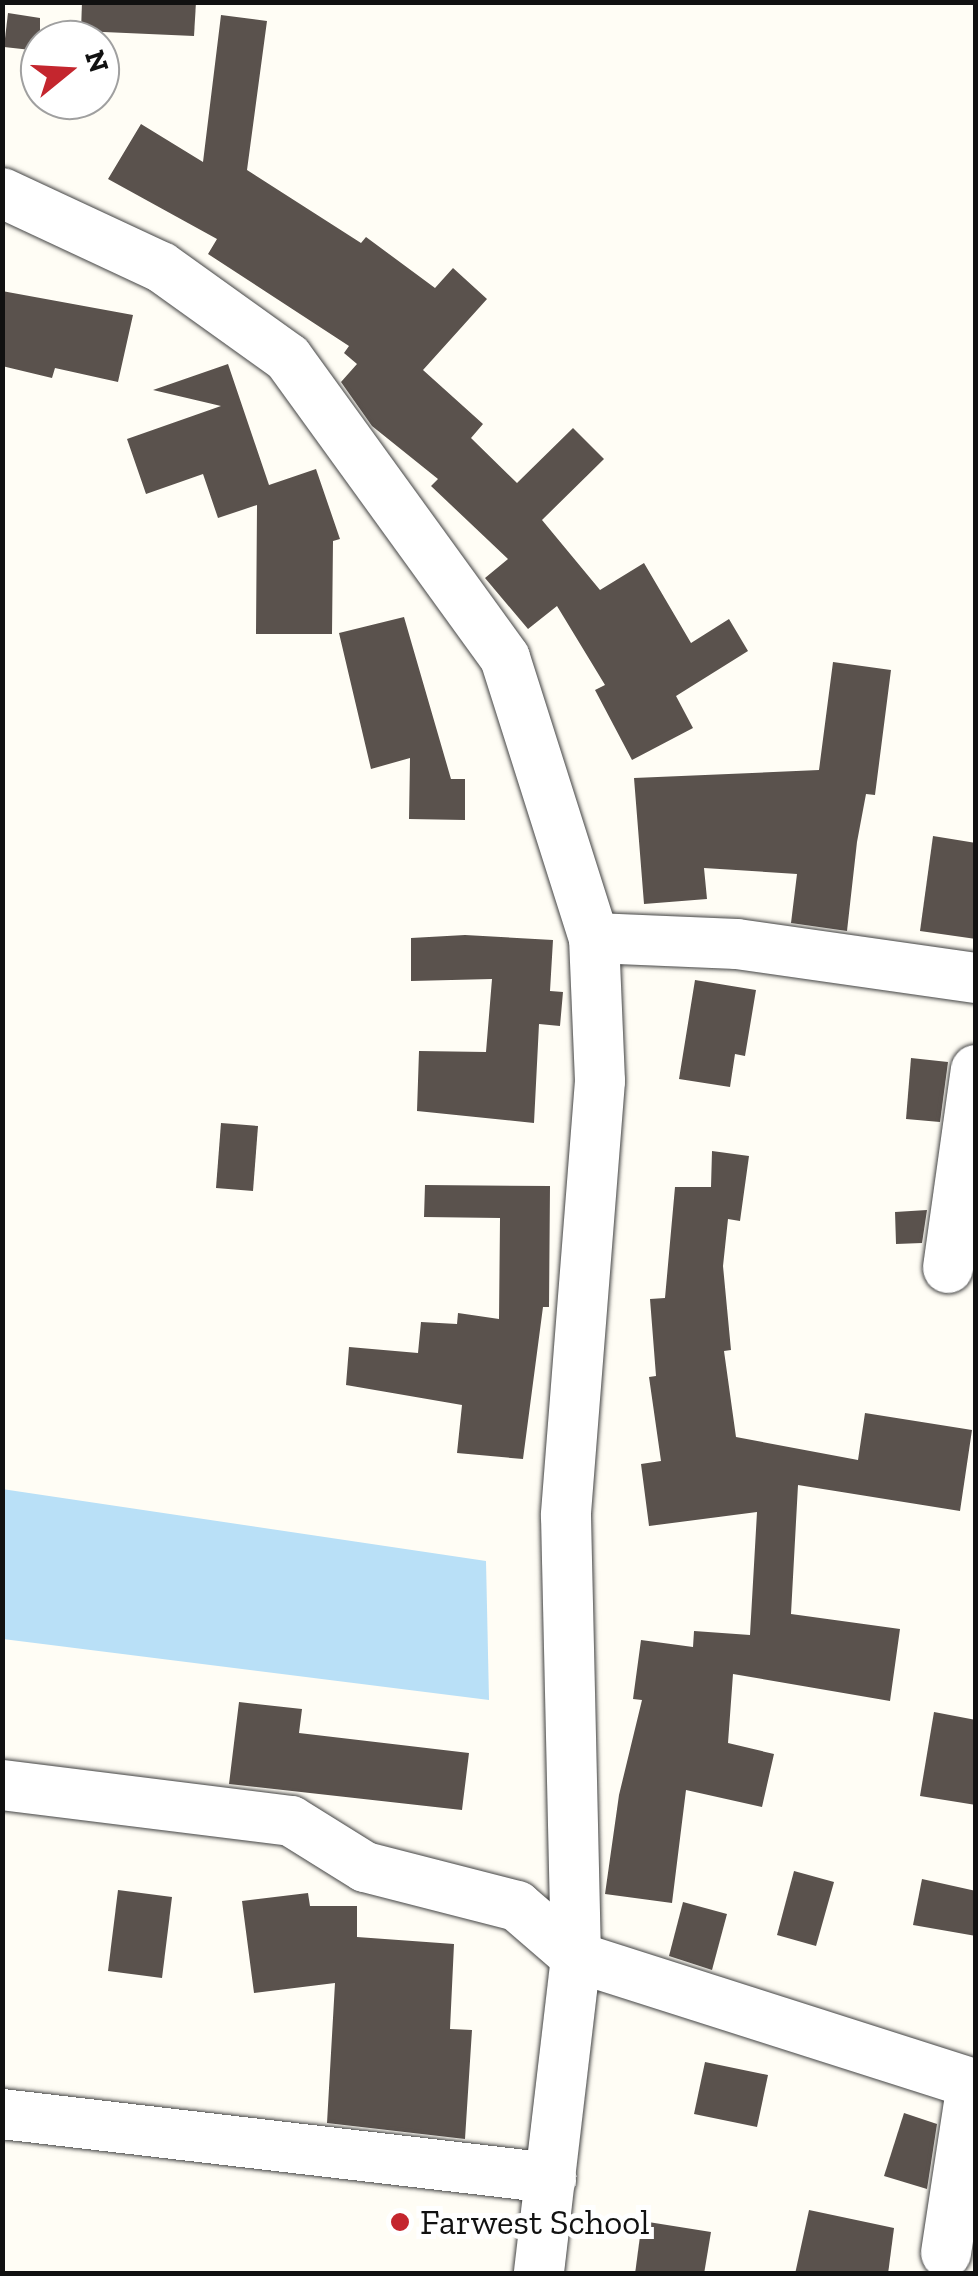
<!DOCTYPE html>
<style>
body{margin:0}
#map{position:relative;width:978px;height:2276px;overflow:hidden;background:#fffdf5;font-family:"Zilla Slab",serif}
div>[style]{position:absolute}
.water>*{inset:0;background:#b9e0f7}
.building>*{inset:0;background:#5a524d}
.roads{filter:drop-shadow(0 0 2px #444) drop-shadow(0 0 2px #444)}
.minor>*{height:50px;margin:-25px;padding:0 25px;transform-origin:25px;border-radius:25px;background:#fff}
.dots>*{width:28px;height:28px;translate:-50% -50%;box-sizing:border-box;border:5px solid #fff;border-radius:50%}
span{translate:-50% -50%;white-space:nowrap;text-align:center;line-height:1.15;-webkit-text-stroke:10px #fff;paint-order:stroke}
.poi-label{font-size:35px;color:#111}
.left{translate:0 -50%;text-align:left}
.frame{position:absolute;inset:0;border:5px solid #111;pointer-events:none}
.north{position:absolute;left:20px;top:20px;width:100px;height:100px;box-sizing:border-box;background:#fff;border:2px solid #a0a0a0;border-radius:50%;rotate:72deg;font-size:28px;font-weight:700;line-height:40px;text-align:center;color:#111}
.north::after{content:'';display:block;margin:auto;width:35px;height:45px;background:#c4262e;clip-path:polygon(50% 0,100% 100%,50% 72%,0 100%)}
</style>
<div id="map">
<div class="water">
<i style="clip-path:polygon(2px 1489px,486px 1561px,489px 1700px,3px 1639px)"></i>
</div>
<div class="building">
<i style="clip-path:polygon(82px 2px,196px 2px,194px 36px,81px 31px)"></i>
<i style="clip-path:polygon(8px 13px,40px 18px,40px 51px,4px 47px)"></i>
<i style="clip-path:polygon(221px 15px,267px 21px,247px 170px,361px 243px,366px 237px,435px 288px,453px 268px,487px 299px,423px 370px,483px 424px,471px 438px,517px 483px,573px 428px,604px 459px,542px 520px,600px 590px,644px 563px,691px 643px,729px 619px,748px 651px,676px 696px,693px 728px,632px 760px,595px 690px,605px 685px,557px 606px,528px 629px,485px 578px,508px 559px,431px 486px,438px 479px,372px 426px,341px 382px,357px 364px,344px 353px,349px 346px,208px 254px,217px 239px,108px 179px,141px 124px,203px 162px)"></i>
<i style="clip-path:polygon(2px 291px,133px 315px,118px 382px,55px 368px,52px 378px,2px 366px)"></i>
<i style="clip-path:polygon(228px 364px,269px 485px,316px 469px,340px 539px,333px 541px,332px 634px,256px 634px,257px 505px,218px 518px,203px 474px,146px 494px,127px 439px,221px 406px,153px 390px)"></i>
<i style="clip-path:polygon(404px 617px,451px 779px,465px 779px,465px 820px,409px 819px,410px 758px,371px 769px,339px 633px)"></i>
<i style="clip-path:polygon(833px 662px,891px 670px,875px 795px,866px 794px,857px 842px,847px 931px,791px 923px,797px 874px,704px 868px,707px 899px,644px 904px,634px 778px,819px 770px)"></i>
<i style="clip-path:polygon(933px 836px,976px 843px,976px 939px,920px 931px)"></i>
<i style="clip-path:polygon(465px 935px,553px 940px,550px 991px,563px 992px,560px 1026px,539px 1024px,534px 1123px,417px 1111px,419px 1051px,486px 1052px,492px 979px,411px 981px,411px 938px)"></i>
<i style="clip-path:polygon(695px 980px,756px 990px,745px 1056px,735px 1054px,730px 1087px,679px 1079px)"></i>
<i style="clip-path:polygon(911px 1058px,948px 1062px,940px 1122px,906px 1119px)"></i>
<i style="clip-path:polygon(221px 1123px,258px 1126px,253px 1191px,216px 1188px)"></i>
<i style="clip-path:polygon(712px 1151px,749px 1156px,740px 1221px,728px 1219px,723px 1266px,731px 1350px,724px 1351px,736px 1437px,858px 1460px,865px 1413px,972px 1430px,960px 1511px,798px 1485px,791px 1614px,900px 1629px,890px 1701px,733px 1674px,728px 1743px,774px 1754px,762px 1807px,686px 1790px,672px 1903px,605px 1894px,619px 1795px,642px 1700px,633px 1699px,641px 1640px,693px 1647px,694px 1631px,750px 1635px,757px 1512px,649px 1526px,641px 1464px,661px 1461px,649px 1377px,656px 1376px,650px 1299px,665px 1298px,675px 1187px,711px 1187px)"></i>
<i style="clip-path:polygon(425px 1185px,550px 1186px,549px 1307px,543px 1307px,523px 1459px,457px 1453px,462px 1405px,346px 1385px,349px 1347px,418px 1353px,421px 1322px,457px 1324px,458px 1313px,499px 1319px,500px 1218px,424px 1217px)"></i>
<i style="clip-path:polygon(927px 1210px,922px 1243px,896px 1244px,895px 1212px)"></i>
<i style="clip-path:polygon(239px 1702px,302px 1709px,299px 1733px,469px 1753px,462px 1810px,229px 1784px)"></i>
<i style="clip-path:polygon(934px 1712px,976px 1720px,976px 1805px,920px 1796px)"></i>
<i style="clip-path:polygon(794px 1871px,834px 1882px,816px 1946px,777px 1935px)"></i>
<i style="clip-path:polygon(922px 1879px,976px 1891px,976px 1936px,913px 1925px)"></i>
<i style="clip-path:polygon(118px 1890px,172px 1897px,162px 1978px,108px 1971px)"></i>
<i style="clip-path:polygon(308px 1893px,310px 1906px,357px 1906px,357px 1937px,454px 1944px,450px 2029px,472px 2030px,465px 2139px,327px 2123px,335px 1983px,254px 1993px,242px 1901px)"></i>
<i style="clip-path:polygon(683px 1902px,727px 1914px,712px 1970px,669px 1956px)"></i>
<i style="clip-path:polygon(705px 2062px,768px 2075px,757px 2127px,694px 2114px)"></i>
<i style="clip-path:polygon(904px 2113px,937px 2124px,927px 2189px,884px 2176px)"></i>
<i style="clip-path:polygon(809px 2210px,894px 2228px,888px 2274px,795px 2274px)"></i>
<i style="clip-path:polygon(642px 2221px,711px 2232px,704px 2274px,635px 2274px)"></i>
</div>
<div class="roads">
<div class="minor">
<i style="left:2px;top:193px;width:175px;rotate:25deg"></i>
<i style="left:161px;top:267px;width:156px;rotate:35.6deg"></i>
<i style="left:288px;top:358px;width:370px;rotate:54.1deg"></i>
<i style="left:505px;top:658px;width:294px;rotate:72.4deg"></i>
<i style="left:594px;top:938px;width:143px;rotate:87.6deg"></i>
<i style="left:600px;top:1081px;width:436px;rotate:94.5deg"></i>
<i style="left:566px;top:1516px;width:441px;rotate:88.7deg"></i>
<i style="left:576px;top:1957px;width:319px;rotate:96.7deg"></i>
<i style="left:594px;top:938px;width:143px;rotate:2.4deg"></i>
<i style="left:737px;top:944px;width:241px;rotate:8.1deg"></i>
<i style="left:948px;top:1268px;width:200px;rotate:-82deg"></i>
<i style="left:2px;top:1785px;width:291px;rotate:7.1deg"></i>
<i style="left:291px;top:1821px;width:87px;rotate:31.9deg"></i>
<i style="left:365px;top:1867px;width:157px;rotate:14.4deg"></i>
<i style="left:517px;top:1906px;width:78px;rotate:40.8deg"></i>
<i style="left:576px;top:1957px;width:420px;rotate:17.7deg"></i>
<i style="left:2px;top:2114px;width:553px;rotate:6.65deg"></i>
<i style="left:946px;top:2253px;width:171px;rotate:-81.3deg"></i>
</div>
</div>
<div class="dots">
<i style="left:400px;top:2222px;background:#c4262e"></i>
</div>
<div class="poi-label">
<span class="left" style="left:420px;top:2222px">Farwest School</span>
</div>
<div class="frame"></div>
<div class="north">N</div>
</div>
